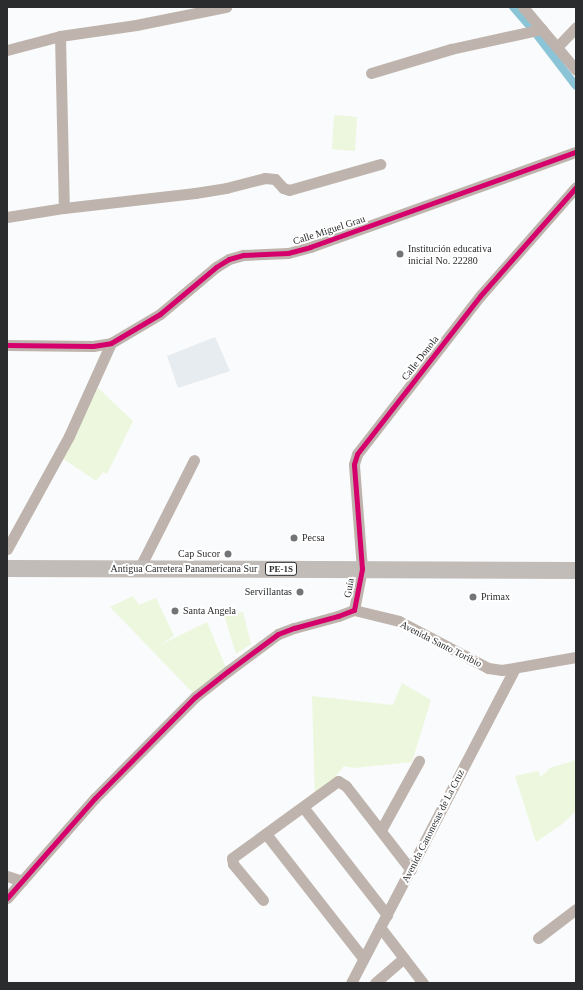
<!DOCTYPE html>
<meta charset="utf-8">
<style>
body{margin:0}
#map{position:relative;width:583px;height:990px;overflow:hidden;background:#f9fbfc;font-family:Georgia,serif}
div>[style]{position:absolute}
.built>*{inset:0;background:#e7ecf1}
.green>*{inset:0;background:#edf7de}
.canal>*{height:8px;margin:-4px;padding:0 4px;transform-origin:4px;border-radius:4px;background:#8bc4d6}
.minor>*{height:11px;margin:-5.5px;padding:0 5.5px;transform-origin:5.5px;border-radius:5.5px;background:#bfb4ad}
.highway>*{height:17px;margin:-8.5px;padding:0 8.5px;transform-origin:8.5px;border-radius:8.5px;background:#c2bcb8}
.cycleway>*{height:5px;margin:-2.5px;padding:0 2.5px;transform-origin:2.5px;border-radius:2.5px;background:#d6006c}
.dots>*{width:11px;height:11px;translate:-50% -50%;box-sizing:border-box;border:2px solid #fff;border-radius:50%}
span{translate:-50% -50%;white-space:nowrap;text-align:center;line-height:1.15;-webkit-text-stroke:4px #fff;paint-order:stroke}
.shield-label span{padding:1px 3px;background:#fff;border:1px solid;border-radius:3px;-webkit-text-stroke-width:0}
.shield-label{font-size:9px;color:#2b2c2d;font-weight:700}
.street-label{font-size:10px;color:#2b2c2d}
.poi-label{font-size:10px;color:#2b2c2d}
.left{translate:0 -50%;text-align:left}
.right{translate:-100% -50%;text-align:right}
.frame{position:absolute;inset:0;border:8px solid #2b2c2d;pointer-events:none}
</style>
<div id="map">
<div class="built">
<i style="clip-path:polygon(215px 337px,230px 371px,178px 388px,167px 356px)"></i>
</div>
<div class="green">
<i style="clip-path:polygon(334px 115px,357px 117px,355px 151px,332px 149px)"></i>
<i style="clip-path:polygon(98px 388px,133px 421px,107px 474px,103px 472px,96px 481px,62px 458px)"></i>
<i style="clip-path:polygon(133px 596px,139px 605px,156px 598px,174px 636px,160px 645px,207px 622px,226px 668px,193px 693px,110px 607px)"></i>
<i style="clip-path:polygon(243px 612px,251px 644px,236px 654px,224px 615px)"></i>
<i style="clip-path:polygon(402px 683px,431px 700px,412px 762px,354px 768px,344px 766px,315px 802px,312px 696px,393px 705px)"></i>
<i style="clip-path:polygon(576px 760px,576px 811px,561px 825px,536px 842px,515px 776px,538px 771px,541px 777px,550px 768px)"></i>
</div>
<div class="canal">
<i style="left:513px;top:7px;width:23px;rotate:49deg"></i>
<i style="left:537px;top:35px;width:64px;rotate:52.6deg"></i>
</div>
<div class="minor">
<i style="left:523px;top:7px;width:82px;rotate:49.9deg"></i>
<i style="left:60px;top:36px;width:172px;rotate:88.7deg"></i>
<i style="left:557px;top:47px;width:28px;rotate:-46deg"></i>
<i style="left:7px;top:50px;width:55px;rotate:-14.8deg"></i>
<i style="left:60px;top:36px;width:77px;rotate:-8.2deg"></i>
<i style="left:136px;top:25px;width:92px;rotate:-11.3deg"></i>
<i style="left:371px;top:73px;width:84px;rotate:-16.7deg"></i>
<i style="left:451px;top:49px;width:93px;rotate:-12.4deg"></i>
<i style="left:7px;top:217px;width:58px;rotate:-9deg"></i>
<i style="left:64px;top:208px;width:132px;rotate:-6.5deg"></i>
<i style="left:195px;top:193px;width:31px;rotate:-9deg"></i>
<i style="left:226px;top:188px;width:40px;rotate:-14.4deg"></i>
<i style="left:265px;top:178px;width:10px;rotate:6deg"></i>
<i style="left:275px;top:179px;width:12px;rotate:48deg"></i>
<i style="left:283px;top:188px;width:6px;rotate:18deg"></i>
<i style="left:289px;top:190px;width:95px;rotate:-15.9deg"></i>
<i style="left:7px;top:345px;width:86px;rotate:0.7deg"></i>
<i style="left:93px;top:346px;width:18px;rotate:-9deg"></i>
<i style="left:111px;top:343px;width:57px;rotate:-30.6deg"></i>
<i style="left:160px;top:314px;width:73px;rotate:-40deg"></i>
<i style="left:216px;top:267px;width:15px;rotate:-32deg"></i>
<i style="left:229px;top:259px;width:15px;rotate:-16deg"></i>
<i style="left:243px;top:255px;width:45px;rotate:-2.5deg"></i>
<i style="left:288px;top:253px;width:23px;rotate:-15deg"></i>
<i style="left:310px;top:247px;width:282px;rotate:-19.7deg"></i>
<i style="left:7px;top:549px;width:129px;rotate:-61.2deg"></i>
<i style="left:69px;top:436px;width:102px;rotate:-65.7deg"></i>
<i style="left:139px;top:569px;width:122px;rotate:-63.2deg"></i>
<i style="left:354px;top:610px;width:42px;rotate:-79deg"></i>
<i style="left:362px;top:569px;width:105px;rotate:-94.4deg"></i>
<i style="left:354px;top:464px;width:10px;rotate:-73deg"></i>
<i style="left:357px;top:454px;width:200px;rotate:-52.1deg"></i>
<i style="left:480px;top:296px;width:145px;rotate:-48.6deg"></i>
<i style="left:354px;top:610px;width:46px;rotate:13.7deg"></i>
<i style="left:399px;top:621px;width:101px;rotate:27.8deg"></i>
<i style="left:488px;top:668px;width:14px;rotate:8deg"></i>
<i style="left:502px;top:670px;width:75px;rotate:-10deg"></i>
<i style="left:303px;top:807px;width:137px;rotate:52.1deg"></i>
<i style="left:381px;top:830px;width:79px;rotate:-61.2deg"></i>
<i style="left:266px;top:834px;width:157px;rotate:52deg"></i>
<i style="left:7px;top:876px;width:16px;rotate:18deg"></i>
<i style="left:7px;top:898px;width:133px;rotate:-48.7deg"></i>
<i style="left:95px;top:798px;width:142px;rotate:-45.3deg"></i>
<i style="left:195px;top:697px;width:42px;rotate:-38.2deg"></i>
<i style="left:228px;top:671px;width:62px;rotate:-36.5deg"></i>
<i style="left:278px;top:634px;width:17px;rotate:-21deg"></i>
<i style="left:294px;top:628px;width:46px;rotate:-15.3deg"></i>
<i style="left:338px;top:616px;width:17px;rotate:-21deg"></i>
<i style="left:263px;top:900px;width:47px;rotate:-129.8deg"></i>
<i style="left:233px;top:864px;width:6px;rotate:-99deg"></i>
<i style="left:232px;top:858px;width:131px;rotate:-36deg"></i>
<i style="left:338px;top:781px;width:9px;rotate:32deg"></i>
<i style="left:346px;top:786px;width:106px;rotate:52.3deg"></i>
<i style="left:380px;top:927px;width:71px;rotate:52.5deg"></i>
<i style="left:538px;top:938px;width:48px;rotate:-37.3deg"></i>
<i style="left:351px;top:983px;width:355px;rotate:-62.5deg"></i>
<i style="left:375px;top:983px;width:38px;rotate:-41deg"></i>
</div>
<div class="highway">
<i style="left:7px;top:568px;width:569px;rotate:0.2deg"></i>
</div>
<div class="cycleway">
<i style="left:7px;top:345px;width:86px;rotate:0.7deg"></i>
<i style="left:93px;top:346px;width:18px;rotate:-9deg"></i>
<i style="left:111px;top:343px;width:57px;rotate:-30.6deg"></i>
<i style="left:160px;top:314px;width:73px;rotate:-40deg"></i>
<i style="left:216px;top:267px;width:15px;rotate:-32deg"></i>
<i style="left:229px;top:259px;width:15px;rotate:-16deg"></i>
<i style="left:243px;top:255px;width:45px;rotate:-2.5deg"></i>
<i style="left:288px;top:253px;width:23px;rotate:-15deg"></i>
<i style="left:310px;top:247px;width:282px;rotate:-19.7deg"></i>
<i style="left:7px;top:898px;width:133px;rotate:-48.7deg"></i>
<i style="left:95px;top:798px;width:142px;rotate:-45.3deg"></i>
<i style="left:195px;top:697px;width:42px;rotate:-38.2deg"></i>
<i style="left:228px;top:671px;width:62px;rotate:-36.5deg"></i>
<i style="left:278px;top:634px;width:17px;rotate:-21deg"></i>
<i style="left:294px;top:628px;width:46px;rotate:-15.3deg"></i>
<i style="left:338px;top:616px;width:17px;rotate:-21deg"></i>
<i style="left:354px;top:610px;width:42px;rotate:-79deg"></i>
<i style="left:362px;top:569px;width:105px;rotate:-94.4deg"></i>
<i style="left:354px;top:464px;width:10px;rotate:-73deg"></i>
<i style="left:357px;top:454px;width:200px;rotate:-52.1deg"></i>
<i style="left:480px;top:296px;width:145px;rotate:-48.6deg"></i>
</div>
<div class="dots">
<i style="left:400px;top:254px;background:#737475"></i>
<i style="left:294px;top:538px;background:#737475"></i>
<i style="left:228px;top:554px;background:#737475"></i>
<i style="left:300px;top:592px;background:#737475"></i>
<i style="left:473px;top:597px;background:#737475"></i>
<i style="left:175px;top:611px;background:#737475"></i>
</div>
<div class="shield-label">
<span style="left:281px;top:569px">PE-1S</span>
</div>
<div class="street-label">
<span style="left:329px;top:230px;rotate:-18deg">Calle Miguel Grau</span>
<span style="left:420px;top:358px;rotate:-52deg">Calle Donola</span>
<span style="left:184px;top:569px">Antigua Carretera Panamericana Sur</span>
<span style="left:349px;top:588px;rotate:-80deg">Guía</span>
<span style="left:441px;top:644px;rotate:27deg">Avenida Santo Toribio</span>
<span style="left:433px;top:826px;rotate:-63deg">Avenida Canonesas de La Cruz</span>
</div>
<div class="poi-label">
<span class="left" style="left:408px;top:254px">Institución educativa<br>inicial No. 22280</span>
<span class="left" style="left:302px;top:538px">Pecsa</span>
<span class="right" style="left:220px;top:554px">Cap Sucor</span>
<span class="right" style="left:292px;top:592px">Servillantas</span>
<span class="left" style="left:481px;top:597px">Primax</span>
<span class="left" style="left:183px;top:611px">Santa Angela</span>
</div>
<div class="frame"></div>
</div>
